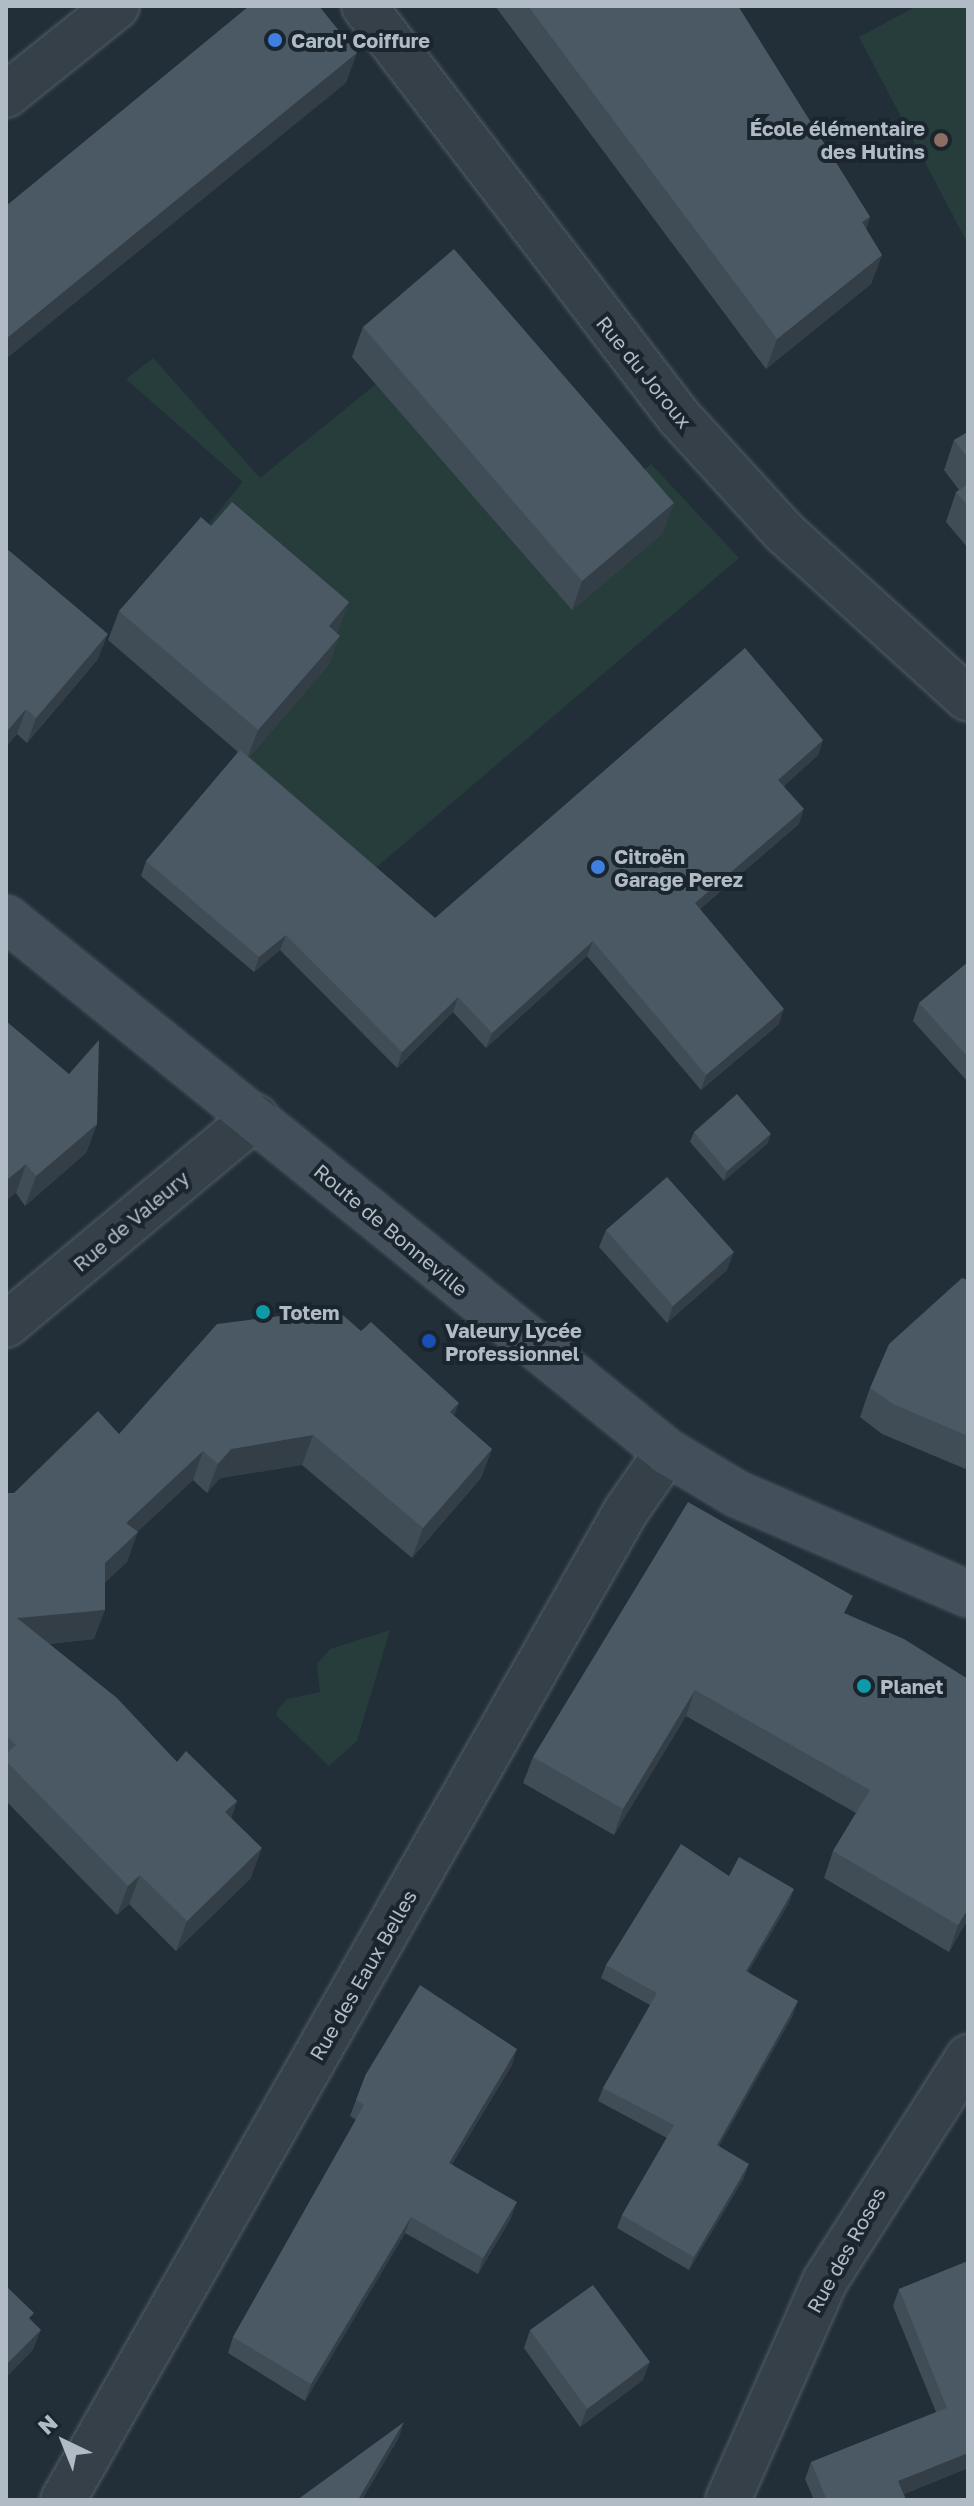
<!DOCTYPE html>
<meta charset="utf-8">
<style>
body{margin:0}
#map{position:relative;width:974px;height:2506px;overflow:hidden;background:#222e38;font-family:"Golos Text",sans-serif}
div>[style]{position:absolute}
.green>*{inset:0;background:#273d3c}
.roads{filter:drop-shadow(0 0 2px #545e67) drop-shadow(0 0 2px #545e67)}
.minor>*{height:44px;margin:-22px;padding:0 22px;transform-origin:22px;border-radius:22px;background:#364049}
.secondary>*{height:44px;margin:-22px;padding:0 22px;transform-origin:22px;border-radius:22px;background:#444f5c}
.wall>*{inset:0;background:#404d56}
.shaded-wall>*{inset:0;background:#343e46}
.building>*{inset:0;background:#4a5964}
.dots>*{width:22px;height:22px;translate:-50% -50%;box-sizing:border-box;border:4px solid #1b252e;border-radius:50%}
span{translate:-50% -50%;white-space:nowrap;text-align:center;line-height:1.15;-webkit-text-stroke:8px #1b252e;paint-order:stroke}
.poi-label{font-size:20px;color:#b1bbc5;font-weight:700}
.left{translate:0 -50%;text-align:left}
.right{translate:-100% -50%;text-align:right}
.street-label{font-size:20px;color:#b1bbc5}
.frame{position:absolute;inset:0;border:8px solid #b1bbc5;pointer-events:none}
.north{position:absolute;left:24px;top:2402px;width:80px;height:80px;-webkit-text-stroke:6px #1b252e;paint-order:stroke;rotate:317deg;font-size:22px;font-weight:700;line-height:32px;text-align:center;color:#b1bbc5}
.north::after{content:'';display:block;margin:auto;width:28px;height:36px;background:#b1bbc5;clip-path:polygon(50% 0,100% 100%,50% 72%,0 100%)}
</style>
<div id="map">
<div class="green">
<i style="clip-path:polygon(917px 6px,968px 6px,968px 244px,859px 37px)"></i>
<i style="clip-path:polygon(153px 358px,260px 478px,376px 384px,572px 610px,624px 487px,651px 464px,739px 558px,365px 877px,237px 750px,257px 727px,268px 735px,329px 665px,190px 546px,243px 482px,126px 379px)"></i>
<i style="clip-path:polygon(390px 1630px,357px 1741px,329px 1766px,276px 1715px,278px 1709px,287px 1699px,320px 1692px,317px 1664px,330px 1649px)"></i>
</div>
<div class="roads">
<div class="minor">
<i style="left:364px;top:6px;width:518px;rotate:52.53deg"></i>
<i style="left:679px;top:417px;width:156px;rotate:47.6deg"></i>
<i style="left:784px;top:532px;width:248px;rotate:42.2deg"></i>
<i style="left:6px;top:95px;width:142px;rotate:-38.7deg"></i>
<i style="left:6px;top:1325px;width:325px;rotate:-39.8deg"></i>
<i style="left:63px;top:2500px;width:1138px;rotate:-60.35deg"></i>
<i style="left:626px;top:1511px;width:72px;rotate:-55.2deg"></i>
<i style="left:728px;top:2500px;width:240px;rotate:-66.1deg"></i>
<i style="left:825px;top:2281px;width:266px;rotate:-57.4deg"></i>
</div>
<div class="secondary">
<i style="left:6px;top:918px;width:850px;rotate:38.93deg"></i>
<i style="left:667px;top:1452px;width:82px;rotate:31deg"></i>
<i style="left:737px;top:1494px;width:252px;rotate:23.4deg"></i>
</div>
</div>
<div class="wall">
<i style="clip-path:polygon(495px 6px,738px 6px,870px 217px,866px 229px,882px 255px,871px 284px,766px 369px)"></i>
<i style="clip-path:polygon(363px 327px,663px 533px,572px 610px,352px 357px)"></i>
<i style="clip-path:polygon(968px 432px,968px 548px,946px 522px,956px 492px,959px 490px,944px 470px,954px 440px)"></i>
<i style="clip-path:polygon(211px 526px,349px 602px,337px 633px,329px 665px,249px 757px,435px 918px,823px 740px,818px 755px,784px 786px,799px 824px,700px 909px,779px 1024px,701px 1090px,587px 956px,486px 1048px,453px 1012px,397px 1068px,280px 950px,254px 972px,141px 876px,146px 861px,238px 752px,108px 640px,119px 611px)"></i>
<i style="clip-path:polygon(6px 548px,98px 659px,27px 743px,17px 734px,6px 747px)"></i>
<i style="clip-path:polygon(968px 962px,968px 1082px,913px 1021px,919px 1003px)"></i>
<i style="clip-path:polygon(6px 1021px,97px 1124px,86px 1153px,25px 1206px,16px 1193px)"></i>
<i style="clip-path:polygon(694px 1132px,768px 1143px,724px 1181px,690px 1142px)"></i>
<i style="clip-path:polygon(606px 1230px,727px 1270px,667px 1323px,599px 1247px)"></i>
<i style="clip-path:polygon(968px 1280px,968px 1470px,882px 1434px,860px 1417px,870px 1388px)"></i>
<i style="clip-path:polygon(454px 1416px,492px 1449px,481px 1478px,412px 1558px,302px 1465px,220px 1478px,207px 1493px,193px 1480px,137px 1532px,127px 1562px,105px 1582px,94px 1639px,49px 1644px,177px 1762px,237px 1801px,231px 1818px,251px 1878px,176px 1951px,129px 1904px,117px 1915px,6px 1801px,6px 1493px,14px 1493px,119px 1434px)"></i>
<i style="clip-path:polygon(846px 1614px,968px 1679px,968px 1919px,949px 1952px,824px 1878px,833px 1851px,856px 1813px,686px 1716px,614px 1835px,523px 1783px,533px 1757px)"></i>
<i style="clip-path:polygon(729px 1876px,789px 1903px,748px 1972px,793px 2015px,719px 2146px,744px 2178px,689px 2270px,617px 2228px,622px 2215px,667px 2138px,598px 2101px,603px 2088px,650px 2005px,601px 1978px,606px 1965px)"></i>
<i style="clip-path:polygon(512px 2065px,452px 2164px,511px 2218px,478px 2274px,405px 2233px,305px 2401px,228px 2353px,233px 2337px,356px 2120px,350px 2116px,366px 2074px)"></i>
<i style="clip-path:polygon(968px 2261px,968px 2468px,904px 2494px,906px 2500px,814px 2500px,805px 2479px,811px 2462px,936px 2412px,893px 2306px,899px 2289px)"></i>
<i style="clip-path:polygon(530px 2330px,643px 2380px,580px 2427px,524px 2348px)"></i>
</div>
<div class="shaded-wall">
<i style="clip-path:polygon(357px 53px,346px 83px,6px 359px,6px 339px)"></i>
<i style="clip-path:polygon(870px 217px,860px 247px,862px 222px)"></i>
<i style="clip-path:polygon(882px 255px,871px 284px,766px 369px,777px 339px)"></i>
<i style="clip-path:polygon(674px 503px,663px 533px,572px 610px,582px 581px)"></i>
<i style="clip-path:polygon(349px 602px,338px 632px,318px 655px,329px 626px)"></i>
<i style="clip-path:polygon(108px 634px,98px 659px,27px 743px,36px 718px)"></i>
<i style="clip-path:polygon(340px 636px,329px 665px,247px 759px,258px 730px)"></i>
<i style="clip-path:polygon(26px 709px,17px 734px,6px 747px,6px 736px,8px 730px)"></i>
<i style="clip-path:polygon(823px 740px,818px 755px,773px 796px,778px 780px)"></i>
<i style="clip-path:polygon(804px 809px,799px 824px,689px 918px,695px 903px)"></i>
<i style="clip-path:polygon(286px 935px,280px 950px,254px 972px,259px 957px)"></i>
<i style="clip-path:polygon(593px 941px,587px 956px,486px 1048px,492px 1033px)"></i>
<i style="clip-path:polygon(458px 997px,453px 1012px,397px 1068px,402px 1052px)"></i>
<i style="clip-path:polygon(784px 1009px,779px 1024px,701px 1090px,706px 1075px)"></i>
<i style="clip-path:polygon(97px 1124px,86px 1153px,25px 1206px,36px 1176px)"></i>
<i style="clip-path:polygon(771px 1134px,768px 1143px,724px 1181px,727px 1171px)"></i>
<i style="clip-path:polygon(26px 1164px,16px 1193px,6px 1201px,6px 1181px)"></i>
<i style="clip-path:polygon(734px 1252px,727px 1270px,667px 1323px,673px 1306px)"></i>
<i style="clip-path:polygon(459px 1403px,448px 1432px,450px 1412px)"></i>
<i style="clip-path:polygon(313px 1435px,302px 1465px,220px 1478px,207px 1493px,218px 1464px,231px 1449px)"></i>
<i style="clip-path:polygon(492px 1449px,481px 1478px,412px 1558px,423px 1528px)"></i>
<i style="clip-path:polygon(203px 1451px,193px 1480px,116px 1552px,126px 1523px)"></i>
<i style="clip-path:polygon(138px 1532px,127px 1562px,94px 1593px,105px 1563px)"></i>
<i style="clip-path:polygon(105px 1610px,94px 1639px,6px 1648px,17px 1618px)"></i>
<i style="clip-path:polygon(695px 1690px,686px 1716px,614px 1835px,623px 1809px)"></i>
<i style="clip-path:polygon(237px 1801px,227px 1830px,225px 1812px)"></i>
<i style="clip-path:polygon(262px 1848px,251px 1878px,176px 1951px,187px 1921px)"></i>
<i style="clip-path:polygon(140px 1875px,129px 1904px,117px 1915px,128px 1886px)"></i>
<i style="clip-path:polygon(794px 1889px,789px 1903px,741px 1984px,746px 1971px)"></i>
<i style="clip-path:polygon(968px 1909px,968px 1919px,949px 1952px,958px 1925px)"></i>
<i style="clip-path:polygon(798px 2001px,793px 2015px,712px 2159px,717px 2145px)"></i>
<i style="clip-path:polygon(517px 2049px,512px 2065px,443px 2179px,449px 2163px)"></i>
<i style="clip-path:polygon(749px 2164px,744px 2178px,689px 2270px,694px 2257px)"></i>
<i style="clip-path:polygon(517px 2202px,511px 2218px,478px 2274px,483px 2258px)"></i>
<i style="clip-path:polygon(411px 2217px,405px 2233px,305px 2401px,311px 2384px)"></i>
<i style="clip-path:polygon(41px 2330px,33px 2350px,6px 2378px,6px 2365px)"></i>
<i style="clip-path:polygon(650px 2362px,643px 2380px,580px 2427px,587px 2409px)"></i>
<i style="clip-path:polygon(404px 2422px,399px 2438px,362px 2500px,358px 2500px)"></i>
<i style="clip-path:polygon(968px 2453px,968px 2468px,892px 2499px,898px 2481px)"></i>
</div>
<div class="building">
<i style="clip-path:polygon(249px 6px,319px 6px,357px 53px,6px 339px,6px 206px)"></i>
<i style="clip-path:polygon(528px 6px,738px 6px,870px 217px,862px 222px,882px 255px,777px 339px)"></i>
<i style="clip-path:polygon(454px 249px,674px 503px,582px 581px,363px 327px)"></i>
<i style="clip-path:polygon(968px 432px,968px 458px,954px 440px)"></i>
<i style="clip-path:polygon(968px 484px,968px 506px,956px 492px)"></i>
<i style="clip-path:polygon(232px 502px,349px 602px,329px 626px,340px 636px,258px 730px,119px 611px,201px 517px,211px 526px)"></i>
<i style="clip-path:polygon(6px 548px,108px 634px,36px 718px,26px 709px,8px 730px,6px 728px)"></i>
<i style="clip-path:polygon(745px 648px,823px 740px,778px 780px,804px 809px,695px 903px,784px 1009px,706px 1075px,593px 941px,492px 1033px,458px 997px,402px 1052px,286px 935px,259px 957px,146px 861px,240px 750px,435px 918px)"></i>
<i style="clip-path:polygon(968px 962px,968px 1057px,919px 1003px)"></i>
<i style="clip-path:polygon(6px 1021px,69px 1074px,99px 1040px,97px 1124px,36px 1176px,26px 1164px,6px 1181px)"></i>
<i style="clip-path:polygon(737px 1094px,771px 1134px,727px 1171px,694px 1132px)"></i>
<i style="clip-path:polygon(667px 1177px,734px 1252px,673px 1306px,606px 1230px)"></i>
<i style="clip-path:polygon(962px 1278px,968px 1280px,968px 1436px,893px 1404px,870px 1388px,889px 1344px)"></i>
<i style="clip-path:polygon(336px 1309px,361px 1331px,371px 1322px,459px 1403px,450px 1412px,492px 1449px,423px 1528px,313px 1435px,231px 1449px,218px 1464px,203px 1451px,126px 1523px,138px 1532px,105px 1563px,105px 1610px,17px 1618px,117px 1698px,177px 1762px,186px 1751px,237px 1801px,225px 1812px,262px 1848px,187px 1921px,140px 1875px,128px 1886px,6px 1761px,6px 1754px,16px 1745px,6px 1735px,6px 1493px,14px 1493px,98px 1411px,119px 1434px,217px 1324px)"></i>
<i style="clip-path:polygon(688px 1502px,853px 1596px,844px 1613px,904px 1639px,968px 1679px,968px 1909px,958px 1925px,833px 1851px,870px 1790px,695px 1690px,623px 1809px,533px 1757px)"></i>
<i style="clip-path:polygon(681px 1844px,729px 1876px,739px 1857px,794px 1889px,746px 1971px,798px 2001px,717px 2145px,749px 2164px,694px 2257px,622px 2215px,674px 2125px,603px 2088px,657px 1993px,606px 1965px)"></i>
<i style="clip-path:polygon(420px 1985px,517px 2049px,449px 2163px,517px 2202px,483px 2258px,411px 2217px,311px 2384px,233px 2337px,364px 2105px,356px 2100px,366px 2074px)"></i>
<i style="clip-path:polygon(968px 2261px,968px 2453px,898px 2481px,906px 2500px,827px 2500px,811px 2462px,947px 2408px,899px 2289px)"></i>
<i style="clip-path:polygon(593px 2285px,650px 2362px,587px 2409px,530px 2330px)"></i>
<i style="clip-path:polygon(6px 2286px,34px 2313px,29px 2318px,41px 2330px,6px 2365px)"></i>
<i style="clip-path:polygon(404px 2422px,358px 2500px,297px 2500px)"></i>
</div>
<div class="dots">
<i style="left:275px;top:40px;background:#3f7fe0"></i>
<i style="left:941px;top:140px;background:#8d6e63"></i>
<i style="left:598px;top:867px;background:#3f7fe0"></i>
<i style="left:263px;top:1312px;background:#0f9aa8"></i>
<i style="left:429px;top:1341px;background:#1a4fb4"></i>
<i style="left:864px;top:1686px;background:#0f9aa8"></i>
</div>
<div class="poi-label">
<span class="left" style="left:291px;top:40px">Carol' Coiffure</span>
<span class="right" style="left:925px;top:140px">École élémentaire<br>des Hutins</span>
<span class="left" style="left:614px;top:868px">Citroën<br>Garage Perez</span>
<span class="left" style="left:279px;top:1312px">Totem</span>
<span class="left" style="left:445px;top:1342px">Valeury Lycée<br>Professionnel</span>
<span class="left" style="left:880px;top:1686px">Planet</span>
</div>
<div class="street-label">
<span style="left:644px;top:372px;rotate:51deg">Rue du Joroux</span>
<span style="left:131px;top:1221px;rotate:-40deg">Rue de Valeury</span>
<span style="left:391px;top:1230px;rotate:40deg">Route de Bonneville</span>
<span style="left:363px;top:1975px;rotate:-60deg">Rue des Eaux Belles</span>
<span style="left:846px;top:2250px;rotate:-61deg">Rue des Roses</span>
</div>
<div class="frame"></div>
<div class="north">N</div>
</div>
